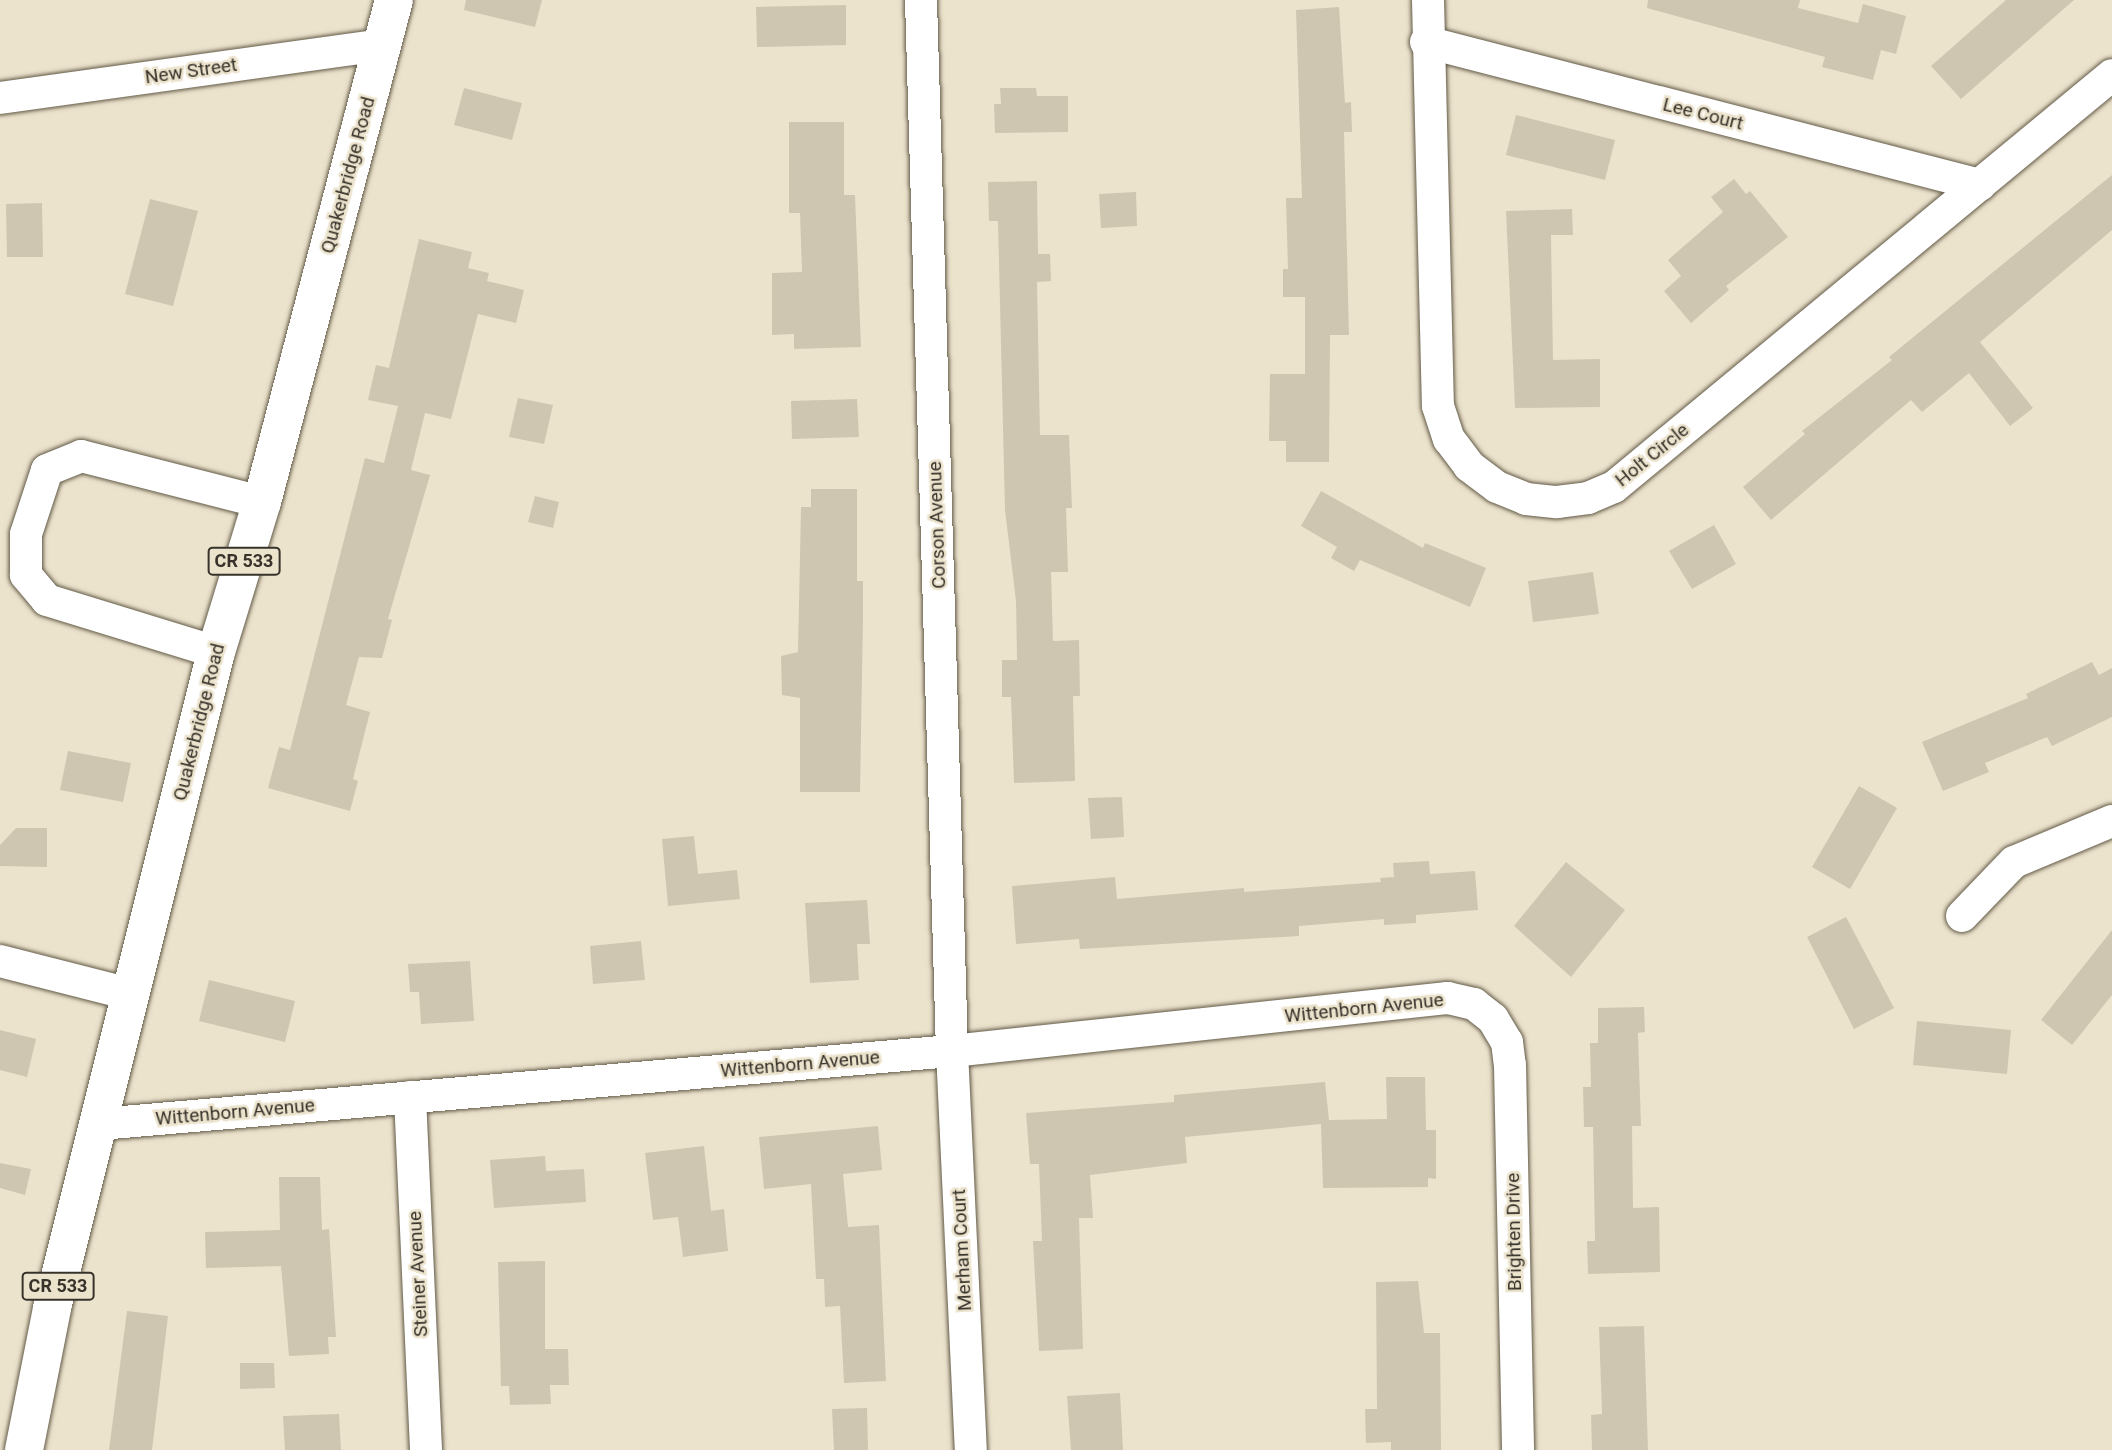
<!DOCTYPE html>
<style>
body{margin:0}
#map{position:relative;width:2112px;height:1450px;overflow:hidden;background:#ece3cd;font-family:Roboto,sans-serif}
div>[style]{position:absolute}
.building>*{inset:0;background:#cfc6b1}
.roads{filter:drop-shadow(0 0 2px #625a47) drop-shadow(0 0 2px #625a47)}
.minor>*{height:32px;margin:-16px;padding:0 16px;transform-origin:16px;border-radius:16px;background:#fff}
.major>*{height:38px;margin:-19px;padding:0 19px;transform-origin:19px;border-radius:19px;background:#fff}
span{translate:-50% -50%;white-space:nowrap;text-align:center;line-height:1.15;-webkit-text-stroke:5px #ece3cd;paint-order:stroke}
.shield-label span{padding:2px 5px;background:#ece3cd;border:2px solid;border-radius:5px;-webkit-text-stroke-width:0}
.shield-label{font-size:18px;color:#37332b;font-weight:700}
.street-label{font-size:19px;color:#37332b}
</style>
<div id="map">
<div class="building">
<i style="clip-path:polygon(466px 0,542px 0,535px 27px,464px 10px)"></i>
<i style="clip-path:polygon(1648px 0,1800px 0,1798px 8px,1858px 23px,1863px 4px,1906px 16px,1896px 54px,1881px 50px,1873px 80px,1822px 67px,1825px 57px,1647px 8px)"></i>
<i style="clip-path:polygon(2006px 0,2074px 0,1961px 99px,1931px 66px)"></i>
<i style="clip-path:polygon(846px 5px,846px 45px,757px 47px,756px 7px)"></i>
<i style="clip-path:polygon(1339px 7px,1345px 103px,1351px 102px,1352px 132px,1344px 132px,1349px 335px,1330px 335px,1329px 462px,1286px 462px,1286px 441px,1269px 441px,1270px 374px,1305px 374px,1305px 297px,1283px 297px,1283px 269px,1288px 269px,1286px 198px,1302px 198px,1296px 10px)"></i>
<i style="clip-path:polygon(464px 88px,522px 103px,512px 140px,454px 125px)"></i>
<i style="clip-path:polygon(1000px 88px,1036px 88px,1037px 96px,1068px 96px,1068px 132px,995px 133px,994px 104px,1001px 104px)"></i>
<i style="clip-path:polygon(1516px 115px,1615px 140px,1605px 180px,1506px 155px)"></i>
<i style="clip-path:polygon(789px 122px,844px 122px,844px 195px,855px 195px,861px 347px,794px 349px,794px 334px,772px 335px,772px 273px,802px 272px,800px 213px,789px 213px)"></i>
<i style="clip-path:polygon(2112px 175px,2112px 230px,1980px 342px,2033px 408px,2010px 426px,1969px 373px,1922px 412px,1911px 400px,1771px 520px,1743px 487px,1805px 434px,1802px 431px,1892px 360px,1889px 357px)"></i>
<i style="clip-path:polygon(1734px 179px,1746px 194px,1750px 191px,1788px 237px,1726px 286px,1729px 290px,1691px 323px,1664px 291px,1681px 276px,1668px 260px,1723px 212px,1711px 197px)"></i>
<i style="clip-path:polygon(1037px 181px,1038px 254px,1050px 254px,1051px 281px,1037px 282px,1040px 435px,1069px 435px,1072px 508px,1066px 508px,1068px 572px,1051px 572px,1053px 641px,1079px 640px,1080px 696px,1073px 696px,1075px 781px,1014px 783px,1011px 697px,1002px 697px,1002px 660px,1017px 660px,1016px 601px,1005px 510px,998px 221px,989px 221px,988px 182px)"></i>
<i style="clip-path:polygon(1136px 192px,1137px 226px,1101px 228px,1099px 194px)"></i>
<i style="clip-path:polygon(150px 199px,198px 211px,173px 306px,125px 294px)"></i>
<i style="clip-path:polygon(42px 203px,43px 257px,7px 257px,6px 204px)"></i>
<i style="clip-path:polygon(1572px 209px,1573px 235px,1551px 235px,1553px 360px,1600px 359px,1600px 407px,1515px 408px,1506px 211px)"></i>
<i style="clip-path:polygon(419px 239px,472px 252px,468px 268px,489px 273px,487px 281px,524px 290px,516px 323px,478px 314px,451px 419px,425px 413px,411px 470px,430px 475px,388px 619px,392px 620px,382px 658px,359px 657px,346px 705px,370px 712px,353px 779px,358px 781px,350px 811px,268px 788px,279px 747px,290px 750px,365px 458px,384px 463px,398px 406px,368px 400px,376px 365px,389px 368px)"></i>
<i style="clip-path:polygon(518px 398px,553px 405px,544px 444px,509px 437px)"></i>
<i style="clip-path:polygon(857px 399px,859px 437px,792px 439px,791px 401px)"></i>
<i style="clip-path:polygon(811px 489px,857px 489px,857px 581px,863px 581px,863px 618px,860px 792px,800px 792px,800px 698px,782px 695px,781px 656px,798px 652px,801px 507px,811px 507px)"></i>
<i style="clip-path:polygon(1321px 491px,1423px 548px,1425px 543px,1486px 568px,1470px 607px,1360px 560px,1354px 571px,1331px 558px,1337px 547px,1301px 526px)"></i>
<i style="clip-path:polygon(535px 496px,559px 502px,553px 528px,528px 522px)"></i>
<i style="clip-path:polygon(1714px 525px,1736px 564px,1692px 589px,1669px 551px)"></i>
<i style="clip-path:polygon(1593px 572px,1599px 614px,1533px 622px,1528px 581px)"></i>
<i style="clip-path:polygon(2092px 662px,2099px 675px,2112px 668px,2112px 717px,2052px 746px,2047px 737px,1985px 763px,1989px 772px,1943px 791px,1922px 742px,2028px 698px,2026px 694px)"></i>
<i style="clip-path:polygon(68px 751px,131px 763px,123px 802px,60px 790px)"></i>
<i style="clip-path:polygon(1859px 786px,1897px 808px,1850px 889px,1812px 867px)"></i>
<i style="clip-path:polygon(1122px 797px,1124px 837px,1091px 839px,1088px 798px)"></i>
<i style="clip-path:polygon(16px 828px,47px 828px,47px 867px,0 866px,0 845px)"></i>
<i style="clip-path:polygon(694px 836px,698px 874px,737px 870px,740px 899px,668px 906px,662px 839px)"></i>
<i style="clip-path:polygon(1429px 861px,1430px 874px,1475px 871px,1478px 910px,1416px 915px,1416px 923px,1384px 925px,1384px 919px,1299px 926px,1299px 936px,1080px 949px,1079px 939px,1016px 944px,1012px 886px,1115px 877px,1117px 899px,1244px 888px,1244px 892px,1381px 882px,1380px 878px,1394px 877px,1393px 863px)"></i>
<i style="clip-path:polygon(1566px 862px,1625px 910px,1571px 977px,1514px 926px)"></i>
<i style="clip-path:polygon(867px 900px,870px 944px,857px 944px,859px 980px,810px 983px,805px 903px)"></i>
<i style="clip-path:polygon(1846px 917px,1894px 1008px,1854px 1029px,1807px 937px)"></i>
<i style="clip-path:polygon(2112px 930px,2112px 995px,2072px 1045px,2041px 1020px)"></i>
<i style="clip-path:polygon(641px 941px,645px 980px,593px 984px,590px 946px)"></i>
<i style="clip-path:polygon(470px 961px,474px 1021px,421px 1024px,419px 992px,410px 992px,408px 964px)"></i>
<i style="clip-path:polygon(209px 980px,295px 1001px,285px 1042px,199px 1021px)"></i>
<i style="clip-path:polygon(1644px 1007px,1645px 1032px,1638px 1033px,1641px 1126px,1632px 1126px,1633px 1208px,1659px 1207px,1660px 1272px,1588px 1274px,1587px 1241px,1595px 1241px,1593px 1127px,1584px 1127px,1583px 1087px,1591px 1087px,1590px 1043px,1598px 1043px,1598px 1008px)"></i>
<i style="clip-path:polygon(1917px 1021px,2011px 1030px,2007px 1074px,1913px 1065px)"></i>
<i style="clip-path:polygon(0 1030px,36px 1039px,27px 1077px,0 1070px)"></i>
<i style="clip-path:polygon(1386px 1077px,1425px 1077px,1426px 1130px,1436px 1130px,1436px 1179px,1428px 1178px,1428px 1187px,1323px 1188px,1321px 1124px,1185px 1137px,1187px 1163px,1090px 1175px,1093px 1218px,1079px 1218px,1083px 1349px,1039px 1351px,1033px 1241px,1042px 1241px,1039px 1164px,1030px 1164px,1026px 1113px,1174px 1102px,1174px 1095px,1325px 1082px,1329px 1120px,1387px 1119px)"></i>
<i style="clip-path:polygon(878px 1126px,882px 1170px,843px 1174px,848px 1227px,879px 1225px,886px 1381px,844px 1383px,840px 1306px,825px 1307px,824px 1279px,816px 1279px,811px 1184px,764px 1189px,759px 1137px)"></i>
<i style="clip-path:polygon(704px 1146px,711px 1211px,724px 1209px,728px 1251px,683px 1257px,678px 1217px,653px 1220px,645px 1153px)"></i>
<i style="clip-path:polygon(545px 1156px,546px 1171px,584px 1169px,586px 1202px,494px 1208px,490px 1160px)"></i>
<i style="clip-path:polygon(0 1163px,31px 1169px,25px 1195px,0 1188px)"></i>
<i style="clip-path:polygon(279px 1177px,320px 1177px,322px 1230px,329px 1229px,336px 1337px,328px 1337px,329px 1354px,289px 1356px,281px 1266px,206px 1268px,205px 1232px,280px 1230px)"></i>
<i style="clip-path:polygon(545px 1261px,545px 1349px,568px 1349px,569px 1385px,550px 1385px,551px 1404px,510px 1405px,509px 1386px,501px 1386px,498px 1262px)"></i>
<i style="clip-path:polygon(1418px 1281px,1424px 1333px,1440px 1333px,1441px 1450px,1391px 1450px,1391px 1442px,1366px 1443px,1365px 1409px,1377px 1409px,1376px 1282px)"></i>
<i style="clip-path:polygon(127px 1311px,168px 1316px,152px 1450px,109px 1450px)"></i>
<i style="clip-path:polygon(1644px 1326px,1648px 1450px,1592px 1450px,1591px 1415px,1602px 1414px,1599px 1327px)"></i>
<i style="clip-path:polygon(240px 1363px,274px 1363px,275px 1388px,240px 1389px)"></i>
<i style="clip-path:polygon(1120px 1393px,1123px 1450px,1071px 1450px,1067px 1396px)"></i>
<i style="clip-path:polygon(867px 1408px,868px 1450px,834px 1450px,832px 1409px)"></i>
<i style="clip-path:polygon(339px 1414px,341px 1450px,285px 1450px,283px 1416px)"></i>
</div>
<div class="roads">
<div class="minor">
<i style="left:921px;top:0;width:1051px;rotate:88.31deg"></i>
<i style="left:952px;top:1051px;width:399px;rotate:87.3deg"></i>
<i style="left:1428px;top:0;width:406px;rotate:88.6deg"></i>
<i style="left:1438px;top:406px;width:35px;rotate:72deg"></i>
<i style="left:1449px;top:439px;width:34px;rotate:53deg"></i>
<i style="left:1469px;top:466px;width:35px;rotate:37deg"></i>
<i style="left:1497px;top:487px;width:31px;rotate:22deg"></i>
<i style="left:1526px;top:499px;width:31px;rotate:6deg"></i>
<i style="left:1557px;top:502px;width:31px;rotate:-7deg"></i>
<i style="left:1588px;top:498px;width:28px;rotate:-23deg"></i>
<i style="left:1614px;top:487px;width:646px;rotate:-39.6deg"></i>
<i style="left:1426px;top:42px;width:572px;rotate:14.47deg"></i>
<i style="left:0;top:98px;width:386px;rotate:-7.9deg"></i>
<i style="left:216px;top:652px;width:177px;rotate:-162.9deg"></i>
<i style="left:47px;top:600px;width:33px;rotate:-130deg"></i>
<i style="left:26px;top:575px;width:41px;rotate:-90deg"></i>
<i style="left:26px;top:534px;width:67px;rotate:-71.8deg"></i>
<i style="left:47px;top:470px;width:37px;rotate:-22deg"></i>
<i style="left:81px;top:456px;width:187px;rotate:14.3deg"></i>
<i style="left:1962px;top:916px;width:75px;rotate:-46.1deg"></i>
<i style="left:2014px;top:862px;width:106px;rotate:-22.7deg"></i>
<i style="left:0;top:961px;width:137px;rotate:14.3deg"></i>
<i style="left:410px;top:1097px;width:353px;rotate:87.4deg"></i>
<i style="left:100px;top:1124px;width:855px;rotate:-4.9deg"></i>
<i style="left:952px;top:1051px;width:499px;rotate:-6.1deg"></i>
<i style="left:1448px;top:998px;width:27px;rotate:13deg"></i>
<i style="left:1474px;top:1004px;width:24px;rotate:38deg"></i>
<i style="left:1493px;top:1019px;width:27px;rotate:59deg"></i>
<i style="left:1507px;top:1042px;width:23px;rotate:83deg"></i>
<i style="left:1510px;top:1065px;width:385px;rotate:88.8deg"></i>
</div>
<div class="major">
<i style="left:24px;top:1450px;width:145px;rotate:-78.8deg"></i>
<i style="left:52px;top:1308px;width:676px;rotate:-75.96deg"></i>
<i style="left:216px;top:652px;width:157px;rotate:-73deg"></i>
<i style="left:262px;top:502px;width:519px;rotate:-75.27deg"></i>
</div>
</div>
<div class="shield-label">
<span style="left:244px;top:561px">CR 533</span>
<span style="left:58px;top:1286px">CR 533</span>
</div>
<div class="street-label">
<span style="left:191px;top:71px;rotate:-8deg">New Street</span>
<span style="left:1703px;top:114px;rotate:14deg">Lee Court</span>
<span style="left:348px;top:175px;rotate:-75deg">Quakerbridge Road</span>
<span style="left:1652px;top:455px;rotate:-39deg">Holt Circle</span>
<span style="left:937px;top:525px;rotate:-92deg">Corson Avenue</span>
<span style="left:199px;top:722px;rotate:-76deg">Quakerbridge Road</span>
<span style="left:1364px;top:1008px;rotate:-6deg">Wittenborn Avenue</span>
<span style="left:800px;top:1064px;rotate:-5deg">Wittenborn Avenue</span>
<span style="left:235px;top:1112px;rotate:-5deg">Wittenborn Avenue</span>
<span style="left:1514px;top:1232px;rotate:-91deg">Brighten Drive</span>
<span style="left:962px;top:1250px;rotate:-93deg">Merham Court</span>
<span style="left:418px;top:1274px;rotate:-93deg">Steiner Avenue</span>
</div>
</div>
